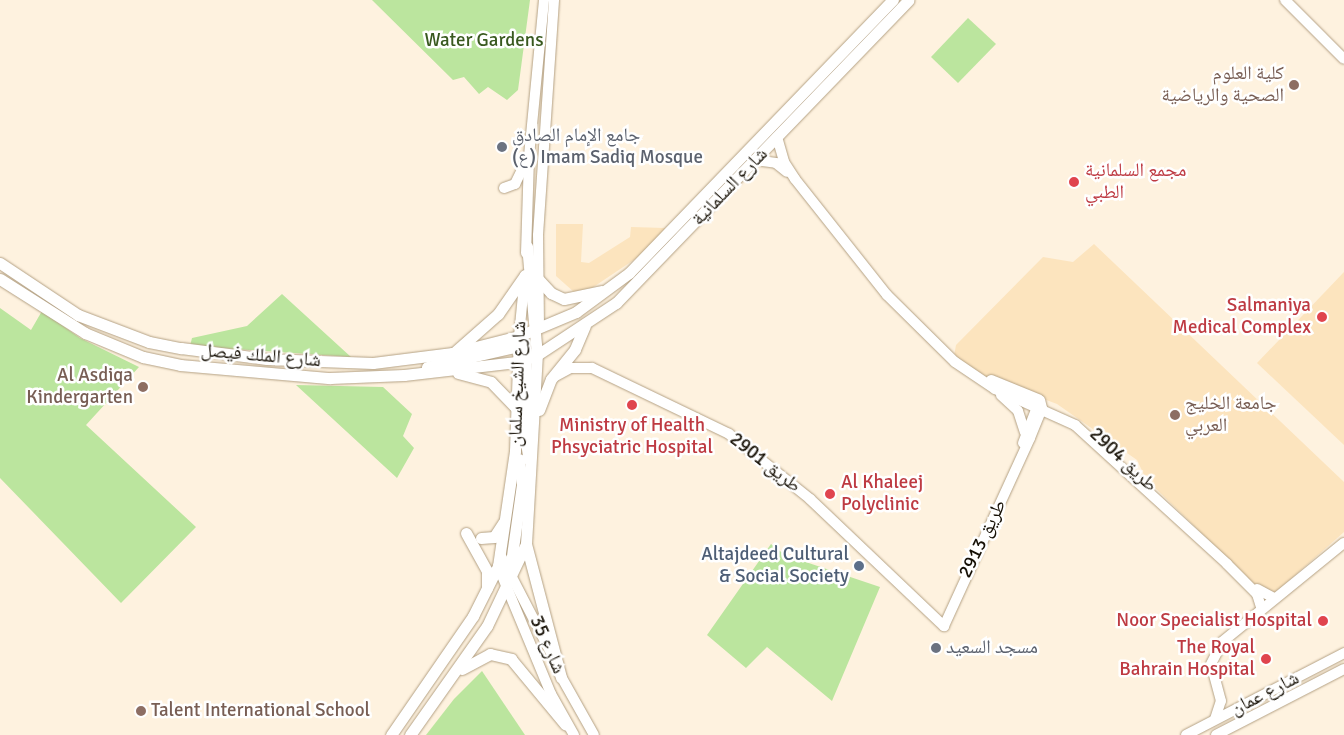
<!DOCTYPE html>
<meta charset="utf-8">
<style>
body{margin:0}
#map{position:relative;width:1344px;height:735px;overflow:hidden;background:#fef2df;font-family:Signika,"Noto Naskh Arabic",sans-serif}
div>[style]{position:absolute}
.built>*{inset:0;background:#fce4be}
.green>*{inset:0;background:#bbe59e}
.roads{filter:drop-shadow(0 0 1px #b4a184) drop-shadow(0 0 1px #b4a184)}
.secondary>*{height:10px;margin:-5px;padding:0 5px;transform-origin:5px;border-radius:5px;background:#fff}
.primary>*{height:11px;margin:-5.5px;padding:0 5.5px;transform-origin:5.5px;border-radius:5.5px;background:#fff}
.dots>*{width:14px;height:14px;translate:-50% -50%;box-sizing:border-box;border:2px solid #fff;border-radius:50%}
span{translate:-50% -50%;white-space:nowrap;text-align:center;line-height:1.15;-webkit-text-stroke:5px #fff;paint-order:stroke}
.park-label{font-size:19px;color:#39591f}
.education-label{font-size:19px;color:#785e54}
.right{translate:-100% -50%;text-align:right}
.left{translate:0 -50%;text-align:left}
.worship-label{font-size:19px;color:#5b616d}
.health-label{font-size:19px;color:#be3a42}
.street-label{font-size:19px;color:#161005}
.service-label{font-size:19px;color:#4e5e75}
</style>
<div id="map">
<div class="built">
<i style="clip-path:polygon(556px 224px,583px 224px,581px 262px,589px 263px,630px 237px,631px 227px,665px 228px,662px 241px,586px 292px,574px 292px,556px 276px)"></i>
<i style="clip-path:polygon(1094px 244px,1344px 482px,1344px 532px,1275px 593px,1263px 593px,1146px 479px,1137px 460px,1057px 404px,986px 377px,954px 356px,956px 345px,1043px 257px,1073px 262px)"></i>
<i style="clip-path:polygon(1344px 272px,1344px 445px,1257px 363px)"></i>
</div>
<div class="green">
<i style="clip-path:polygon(372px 0,530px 0,518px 90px,507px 100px,488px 87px,479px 94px,464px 77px,453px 80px)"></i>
<i style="clip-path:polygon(968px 18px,996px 44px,958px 83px,931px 57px)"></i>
<i style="clip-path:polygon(282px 294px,351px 357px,190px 346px,192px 338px,247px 326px)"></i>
<i style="clip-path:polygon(0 308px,31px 330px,42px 311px,80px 338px,139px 367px,86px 425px,196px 527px,121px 603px,0 478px)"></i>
<i style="clip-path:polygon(296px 385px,383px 387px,412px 414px,403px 436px,414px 448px,397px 478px)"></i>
<i style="clip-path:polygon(771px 544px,785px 555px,880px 587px,832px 701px,767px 647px,746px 668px,707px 635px)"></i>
<i style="clip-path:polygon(482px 671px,525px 735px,426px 735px,454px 699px)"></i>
</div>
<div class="roads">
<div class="secondary">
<i style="left:1285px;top:0;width:83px;rotate:45deg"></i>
<i style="left:777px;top:137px;width:26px;rotate:74deg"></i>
<i style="left:784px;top:162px;width:20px;rotate:57deg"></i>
<i style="left:795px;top:179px;width:148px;rotate:51.6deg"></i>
<i style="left:887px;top:295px;width:95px;rotate:44.6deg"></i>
<i style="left:955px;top:362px;width:48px;rotate:34deg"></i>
<i style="left:995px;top:389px;width:88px;rotate:24.2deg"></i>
<i style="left:1075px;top:425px;width:206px;rotate:42.4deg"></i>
<i style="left:1227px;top:564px;width:42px;rotate:45deg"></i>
<i style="left:1257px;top:594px;width:14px;rotate:73deg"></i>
<i style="left:755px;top:160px;width:21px;rotate:8deg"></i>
<i style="left:776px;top:163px;width:14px;rotate:39deg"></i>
<i style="left:504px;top:188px;width:12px;rotate:-20deg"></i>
<i style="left:515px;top:184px;width:25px;rotate:-64deg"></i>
<i style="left:526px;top:253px;width:97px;rotate:-88.2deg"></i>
<i style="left:529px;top:156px;width:157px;rotate:-84.5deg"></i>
<i style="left:539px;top:328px;width:93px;rotate:-90.6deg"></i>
<i style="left:538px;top:235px;width:236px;rotate:-86.1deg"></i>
<i style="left:519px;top:336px;width:61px;rotate:-84.4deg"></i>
<i style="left:554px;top:377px;width:18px;rotate:-29deg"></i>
<i style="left:570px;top:368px;width:22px"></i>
<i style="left:592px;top:368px;width:152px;rotate:25.7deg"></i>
<i style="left:729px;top:434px;width:104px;rotate:38.7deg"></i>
<i style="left:810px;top:499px;width:185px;rotate:43.5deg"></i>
<i style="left:944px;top:626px;width:207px;rotate:-65.4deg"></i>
<i style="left:1030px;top:438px;width:32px;rotate:-68deg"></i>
<i style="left:1042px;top:408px;width:8px;rotate:-104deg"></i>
<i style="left:991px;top:380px;width:51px;rotate:22deg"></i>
<i style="left:1001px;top:395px;width:23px;rotate:43deg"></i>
<i style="left:1018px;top:411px;width:22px;rotate:72deg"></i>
<i style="left:1023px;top:443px;width:44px;rotate:-68.7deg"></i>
<i style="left:500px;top:554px;width:111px;rotate:62.7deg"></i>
<i style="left:498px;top:566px;width:139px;rotate:67.5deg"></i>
<i style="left:551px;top:694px;width:47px;rotate:60.7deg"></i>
<i style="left:1257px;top:589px;width:19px;rotate:28deg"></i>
<i style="left:558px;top:671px;width:73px;rotate:60.6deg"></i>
<i style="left:1215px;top:719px;width:19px;rotate:-72deg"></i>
<i style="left:1221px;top:701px;width:38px;rotate:-105deg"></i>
<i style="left:1211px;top:664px;width:25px;rotate:-63deg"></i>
<i style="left:1222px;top:642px;width:157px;rotate:-39.1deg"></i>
<i style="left:1186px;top:735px;width:178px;rotate:-27.4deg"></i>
<i style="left:1216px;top:735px;width:144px;rotate:-27.3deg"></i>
</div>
<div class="primary">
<i style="left:0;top:263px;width:94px;rotate:33.7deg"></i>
<i style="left:78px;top:315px;width:76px;rotate:20.8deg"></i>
<i style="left:149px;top:342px;width:33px;rotate:11deg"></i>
<i style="left:181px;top:348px;width:87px;rotate:7.3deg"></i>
<i style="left:267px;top:359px;width:106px;rotate:2.2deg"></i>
<i style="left:373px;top:363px;width:80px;rotate:-7.2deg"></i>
<i style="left:452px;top:353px;width:69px;rotate:-14.2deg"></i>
<i style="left:519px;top:336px;width:62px;rotate:-22.8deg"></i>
<i style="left:576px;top:312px;width:66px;rotate:-36.3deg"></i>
<i style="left:629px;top:273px;width:380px;rotate:-46deg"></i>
<i style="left:0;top:279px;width:101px;rotate:32.4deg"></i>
<i style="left:85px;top:333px;width:63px;rotate:22.5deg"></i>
<i style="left:143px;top:357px;width:38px;rotate:12deg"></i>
<i style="left:180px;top:365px;width:151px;rotate:5deg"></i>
<i style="left:330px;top:378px;width:74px;rotate:-2.3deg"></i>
<i style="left:404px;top:375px;width:113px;rotate:-6.6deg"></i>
<i style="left:516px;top:362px;width:22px;rotate:-18deg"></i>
<i style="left:537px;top:355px;width:95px;rotate:-33.4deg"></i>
<i style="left:616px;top:303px;width:421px;rotate:-46deg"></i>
<i style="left:539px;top:280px;width:18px;rotate:47deg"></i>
<i style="left:551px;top:293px;width:14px;rotate:25deg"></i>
<i style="left:564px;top:299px;width:38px;rotate:-12deg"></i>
<i style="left:456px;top:351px;width:56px;rotate:-41.4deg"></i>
<i style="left:498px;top:314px;width:47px;rotate:-55.3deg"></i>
<i style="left:526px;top:351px;width:79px;rotate:91.5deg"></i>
<i style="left:524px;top:430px;width:30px;rotate:81deg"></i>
<i style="left:427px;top:367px;width:98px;rotate:-12.9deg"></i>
<i style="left:458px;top:373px;width:34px;rotate:15deg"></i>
<i style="left:491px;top:382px;width:35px;rotate:46deg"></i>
<i style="left:539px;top:410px;width:33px;rotate:-69deg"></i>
<i style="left:551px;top:379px;width:38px;rotate:-51deg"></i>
<i style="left:575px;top:349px;width:25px;rotate:-67deg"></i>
<i style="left:466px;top:533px;width:43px;rotate:61.1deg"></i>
<i style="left:487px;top:571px;width:17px;rotate:90deg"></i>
<i style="left:481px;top:538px;width:13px;rotate:-4deg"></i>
<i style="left:494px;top:537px;width:17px;rotate:-57deg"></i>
<i style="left:526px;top:544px;width:138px;rotate:75.3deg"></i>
<i style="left:508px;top:584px;width:101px;rotate:-82deg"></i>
<i style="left:522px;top:484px;width:25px;rotate:-97deg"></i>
<i style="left:462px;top:669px;width:32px;rotate:-28deg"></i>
<i style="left:490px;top:654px;width:22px;rotate:13deg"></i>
<i style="left:511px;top:659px;width:85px;rotate:50.3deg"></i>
<i style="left:391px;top:735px;width:145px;rotate:-55.4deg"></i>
<i style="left:473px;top:616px;width:56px;rotate:-63.4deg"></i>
<i style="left:498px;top:566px;width:116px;rotate:-81.6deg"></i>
<i style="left:515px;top:451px;width:115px;rotate:-88deg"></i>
<i style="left:410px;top:735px;width:133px;rotate:-54.8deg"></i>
<i style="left:487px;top:626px;width:91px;rotate:-64.6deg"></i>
<i style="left:526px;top:544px;width:189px;rotate:-86.7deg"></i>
<i style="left:537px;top:355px;width:109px;rotate:-95.2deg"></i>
</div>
</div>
<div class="dots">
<i style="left:1294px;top:85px;background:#8d6e63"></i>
<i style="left:502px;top:147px;background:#6b7280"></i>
<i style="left:1074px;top:182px;background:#e0444e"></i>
<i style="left:1322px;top:317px;background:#e0444e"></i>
<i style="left:143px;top:387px;background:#8d6e63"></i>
<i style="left:632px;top:405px;background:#e0444e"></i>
<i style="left:1175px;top:415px;background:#8d6e63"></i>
<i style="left:830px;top:494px;background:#e0444e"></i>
<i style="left:859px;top:566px;background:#5c6f8a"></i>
<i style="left:1323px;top:621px;background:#e0444e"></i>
<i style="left:936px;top:648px;background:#6b7280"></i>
<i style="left:1266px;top:659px;background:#e0444e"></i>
<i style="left:141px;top:711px;background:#8d6e63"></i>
</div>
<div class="park-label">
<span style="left:484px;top:41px">Water Gardens</span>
</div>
<div class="education-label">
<span class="right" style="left:1284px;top:85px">كلية العلوم<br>الصحية والرياضية</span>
<span class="right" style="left:133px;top:387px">Al Asdiqa<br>Kindergarten</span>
<span class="left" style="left:1185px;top:415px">جامعة الخليج<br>العربي</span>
<span class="left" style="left:151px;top:711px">Talent International School</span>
</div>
<div class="worship-label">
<span class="left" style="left:512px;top:147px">جامع الإمام الصادق<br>(ع) Imam Sadiq Mosque</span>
<span class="left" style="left:946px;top:648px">مسجد السعيد</span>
</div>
<div class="health-label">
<span class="left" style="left:1085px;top:182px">مجمع السلمانية<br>الطبي</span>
<span class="right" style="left:1311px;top:317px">Salmaniya<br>Medical Complex</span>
<span style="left:632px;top:437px">Ministry of Health<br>Phsyciatric Hospital</span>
<span class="left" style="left:841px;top:494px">Al Khaleej<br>Polyclinic</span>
<span class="right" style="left:1312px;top:621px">Noor Specialist Hospital</span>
<span class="right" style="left:1255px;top:659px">The Royal<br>Bahrain Hospital</span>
</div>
<div class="street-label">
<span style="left:730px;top:187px;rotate:-46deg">شارع السلمانية</span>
<span style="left:261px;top:356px;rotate:5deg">شارع الملك فيصل</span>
<span style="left:518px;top:384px;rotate:-88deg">شارع الشيخ سلمان</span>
<span style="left:1123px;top:460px;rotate:43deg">طريق 2904</span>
<span style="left:765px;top:463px;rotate:38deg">طريق 2901</span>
<span style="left:983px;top:539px;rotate:-64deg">طريق 2913</span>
<span style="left:547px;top:645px;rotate:66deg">شارع 35</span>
<span style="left:1265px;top:694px;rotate:-27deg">شارع عمان</span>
</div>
<div class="service-label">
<span class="right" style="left:849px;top:566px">Altajdeed Cultural<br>&amp; Social Society</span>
</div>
</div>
